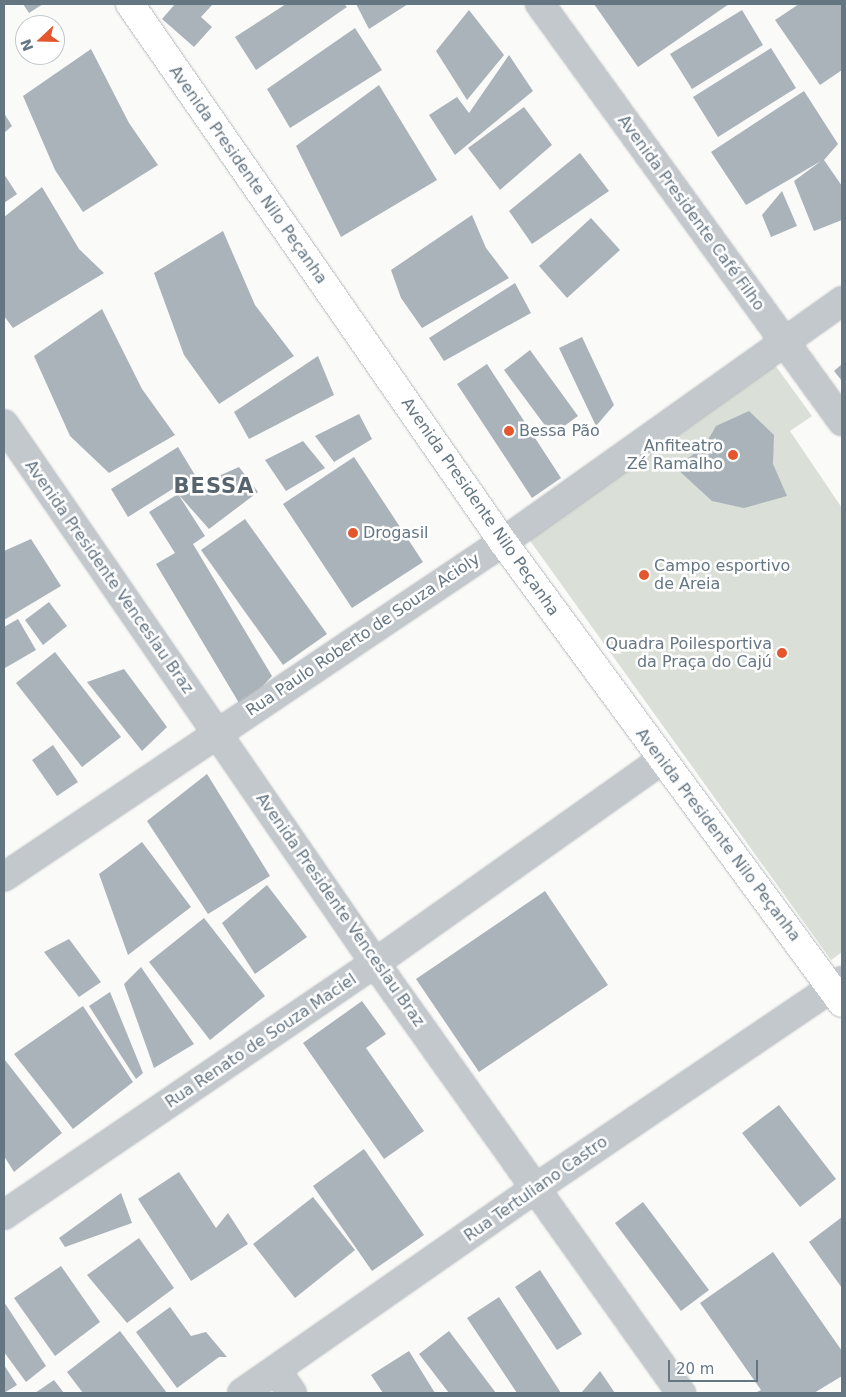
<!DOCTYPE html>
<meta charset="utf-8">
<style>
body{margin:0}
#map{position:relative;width:846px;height:1397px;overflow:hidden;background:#fafaf8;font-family:"DejaVu Sans",sans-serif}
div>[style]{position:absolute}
.green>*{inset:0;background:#dadfd7}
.building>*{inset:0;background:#aab3b9}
.roads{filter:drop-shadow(0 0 1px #b5babe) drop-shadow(0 0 1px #b5babe)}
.minor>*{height:28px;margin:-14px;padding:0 14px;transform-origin:14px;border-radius:14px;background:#c3c8cc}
.major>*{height:28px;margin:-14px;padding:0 14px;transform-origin:14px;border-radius:14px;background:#fff}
.dots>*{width:14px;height:14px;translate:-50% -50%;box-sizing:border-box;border:2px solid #fff;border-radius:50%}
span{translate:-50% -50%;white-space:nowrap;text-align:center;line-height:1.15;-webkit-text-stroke:5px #fff;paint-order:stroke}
.street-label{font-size:16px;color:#657683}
.poi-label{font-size:16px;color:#657683}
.left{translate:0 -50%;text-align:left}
.right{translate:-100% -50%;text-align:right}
.district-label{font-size:21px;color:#57646e;font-weight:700;letter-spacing:1px}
.frame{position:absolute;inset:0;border:5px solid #657683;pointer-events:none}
.north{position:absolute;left:15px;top:15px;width:50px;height:50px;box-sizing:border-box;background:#fff;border:1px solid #c1c8cd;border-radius:50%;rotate:249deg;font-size:14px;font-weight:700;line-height:20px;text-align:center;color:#657683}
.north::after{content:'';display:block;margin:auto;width:18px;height:22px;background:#e4572e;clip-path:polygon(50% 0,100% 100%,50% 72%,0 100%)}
.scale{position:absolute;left:668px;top:1360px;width:90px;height:22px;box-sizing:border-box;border:2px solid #657683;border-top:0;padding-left:6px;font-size:15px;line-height:18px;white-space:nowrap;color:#657683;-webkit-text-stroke:4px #fff;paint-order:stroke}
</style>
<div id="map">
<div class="green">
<i style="clip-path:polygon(775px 365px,812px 416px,790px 431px,842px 508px,842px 952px,831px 960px,526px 535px)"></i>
</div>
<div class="building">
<i style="clip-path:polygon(23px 4px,43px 4px,29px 13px)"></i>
<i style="clip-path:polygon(175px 4px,213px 4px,201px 17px,212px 27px,194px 47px,162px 19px)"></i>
<i style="clip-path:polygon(286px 4px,344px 4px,347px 7px,256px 70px,235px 37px)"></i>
<i style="clip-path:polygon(356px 4px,408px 4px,369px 29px)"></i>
<i style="clip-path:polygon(594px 4px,729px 4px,638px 67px)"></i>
<i style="clip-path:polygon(799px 4px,842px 4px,842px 70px,820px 85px,775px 20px)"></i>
<i style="clip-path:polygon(469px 10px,504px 55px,467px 100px,436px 51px)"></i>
<i style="clip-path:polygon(742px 10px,763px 45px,692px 89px,670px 54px)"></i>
<i style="clip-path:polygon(355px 28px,382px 70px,290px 128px,267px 89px)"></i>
<i style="clip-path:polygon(771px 48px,796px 88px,718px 137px,693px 97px)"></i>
<i style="clip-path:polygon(91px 49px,129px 123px,158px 165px,83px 212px,55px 170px,23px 96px)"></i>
<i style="clip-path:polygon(509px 55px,533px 91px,455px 155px,429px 115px,457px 97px,469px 113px)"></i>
<i style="clip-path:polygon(379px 85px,437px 180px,341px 237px,296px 146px)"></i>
<i style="clip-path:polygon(804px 91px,838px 144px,824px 160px,842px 186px,842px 220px,814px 231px,794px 181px,821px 161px,746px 205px,711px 152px)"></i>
<i style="clip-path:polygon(524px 107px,552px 145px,500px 190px,468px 148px)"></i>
<i style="clip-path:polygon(4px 113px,12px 126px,4px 133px)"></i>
<i style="clip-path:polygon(580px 153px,609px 191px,532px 244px,509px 211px)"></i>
<i style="clip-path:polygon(4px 174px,17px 194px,4px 203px)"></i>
<i style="clip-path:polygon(42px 187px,79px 249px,104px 273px,13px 328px,4px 316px,4px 217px)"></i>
<i style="clip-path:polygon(782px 191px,797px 226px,771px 237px,762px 215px)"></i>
<i style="clip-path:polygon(472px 215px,486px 248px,509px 278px,422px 328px,401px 298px,391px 270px)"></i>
<i style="clip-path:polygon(591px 218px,620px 250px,567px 298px,539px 266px)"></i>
<i style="clip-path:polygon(223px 231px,255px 305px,294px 356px,219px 404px,184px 355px,154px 273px)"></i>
<i style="clip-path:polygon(515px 283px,531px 313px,444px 361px,429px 338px)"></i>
<i style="clip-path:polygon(102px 309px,142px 389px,175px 435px,109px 473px,70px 436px,34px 356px)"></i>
<i style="clip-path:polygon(582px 337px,614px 405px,596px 426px,559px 348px)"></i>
<i style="clip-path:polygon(530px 350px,578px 416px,552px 435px,504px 370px)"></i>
<i style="clip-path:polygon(318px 356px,334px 395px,249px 439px,234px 412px)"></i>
<i style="clip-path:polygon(487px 364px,561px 478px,532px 498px,457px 384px)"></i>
<i style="clip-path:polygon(842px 364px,842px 381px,834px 371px)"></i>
<i style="clip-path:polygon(749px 411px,774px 435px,773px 464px,787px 496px,744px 508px,712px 501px,676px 468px,705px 445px,716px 426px)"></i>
<i style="clip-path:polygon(359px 414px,372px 439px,334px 462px,315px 436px)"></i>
<i style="clip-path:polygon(303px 441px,325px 468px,286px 491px,265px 460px)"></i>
<i style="clip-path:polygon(178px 447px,195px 475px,128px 517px,111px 489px)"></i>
<i style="clip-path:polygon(354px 457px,423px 562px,352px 608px,283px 504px)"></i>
<i style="clip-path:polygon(239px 467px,258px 492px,209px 529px,178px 494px)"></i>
<i style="clip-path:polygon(178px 494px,205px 536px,193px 544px,272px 676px,242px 708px,156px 564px,175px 553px,149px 512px)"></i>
<i style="clip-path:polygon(245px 519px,327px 634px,283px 665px,201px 550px)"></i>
<i style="clip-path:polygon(31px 539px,61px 586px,4px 620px,4px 551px)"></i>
<i style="clip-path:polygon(49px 602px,67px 626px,43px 645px,25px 620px)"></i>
<i style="clip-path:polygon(18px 619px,36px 650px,5px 668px,4px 627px)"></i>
<i style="clip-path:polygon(55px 652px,121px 737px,82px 767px,16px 683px)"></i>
<i style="clip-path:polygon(124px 669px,167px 727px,142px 751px,87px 682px)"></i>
<i style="clip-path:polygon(53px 745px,78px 782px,57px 796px,32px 760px)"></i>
<i style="clip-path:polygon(207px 774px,270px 876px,208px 914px,147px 821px)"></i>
<i style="clip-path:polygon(142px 842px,191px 907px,128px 955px,99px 874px)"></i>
<i style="clip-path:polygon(267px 885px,307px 937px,255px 974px,222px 923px)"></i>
<i style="clip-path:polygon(545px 891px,608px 985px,479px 1072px,416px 979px)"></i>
<i style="clip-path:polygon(204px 918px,265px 996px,210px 1040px,149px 962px)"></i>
<i style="clip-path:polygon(69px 939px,101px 982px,79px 997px,44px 952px)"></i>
<i style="clip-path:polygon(141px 967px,194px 1044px,154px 1068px,124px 984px)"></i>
<i style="clip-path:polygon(110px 992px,143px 1073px,136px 1079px,89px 1006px)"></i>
<i style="clip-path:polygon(362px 1001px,386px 1034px,366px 1048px,424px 1131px,384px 1159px,303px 1043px)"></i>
<i style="clip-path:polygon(83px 1006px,133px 1082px,73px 1129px,14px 1054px)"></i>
<i style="clip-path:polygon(5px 1060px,62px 1133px,14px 1172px,4px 1156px)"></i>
<i style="clip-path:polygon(779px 1105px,836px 1179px,800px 1207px,742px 1133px)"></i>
<i style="clip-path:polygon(364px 1149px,424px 1235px,372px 1271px,313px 1186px)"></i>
<i style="clip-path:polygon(179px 1172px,216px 1228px,228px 1213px,248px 1244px,191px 1281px,138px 1199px)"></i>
<i style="clip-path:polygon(121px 1193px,132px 1223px,65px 1247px,59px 1238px)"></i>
<i style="clip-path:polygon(313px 1197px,355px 1250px,295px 1298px,253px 1244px)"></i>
<i style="clip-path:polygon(643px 1202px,709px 1290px,681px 1311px,615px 1223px)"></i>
<i style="clip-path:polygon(842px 1217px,842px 1288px,809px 1242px)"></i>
<i style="clip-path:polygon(139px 1238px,174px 1288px,127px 1323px,87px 1275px)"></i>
<i style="clip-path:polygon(773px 1252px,842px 1351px,842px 1376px,814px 1393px,755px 1393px,761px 1390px,700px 1303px)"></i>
<i style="clip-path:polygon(61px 1266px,100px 1322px,55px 1356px,14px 1298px)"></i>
<i style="clip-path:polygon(540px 1270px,582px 1334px,557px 1350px,515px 1287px)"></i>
<i style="clip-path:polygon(499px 1297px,561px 1393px,517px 1393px,467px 1318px)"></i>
<i style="clip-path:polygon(4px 1302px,46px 1366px,26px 1382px,4px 1352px)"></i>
<i style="clip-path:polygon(170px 1307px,191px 1336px,206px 1332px,227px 1357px,219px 1357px,177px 1388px,136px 1332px)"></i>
<i style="clip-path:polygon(120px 1331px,167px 1393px,83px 1393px,67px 1372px)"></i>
<i style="clip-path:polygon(449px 1331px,496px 1393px,449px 1393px,419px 1354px)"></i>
<i style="clip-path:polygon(409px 1351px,435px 1393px,383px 1393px,371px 1375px)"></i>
<i style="clip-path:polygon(4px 1365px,17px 1385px,4px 1393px)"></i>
<i style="clip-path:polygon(600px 1371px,615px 1393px,581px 1393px)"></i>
<i style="clip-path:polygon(54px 1380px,64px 1393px,35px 1393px)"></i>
</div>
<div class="roads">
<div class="minor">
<i style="left:540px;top:4px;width:515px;rotate:54.09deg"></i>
<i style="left:4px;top:424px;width:654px;rotate:55.46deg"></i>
<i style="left:375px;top:963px;width:528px;rotate:54.56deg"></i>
<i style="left:4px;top:877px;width:601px;rotate:-33.88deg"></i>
<i style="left:503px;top:542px;width:416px;rotate:-35.4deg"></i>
<i style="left:4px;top:1215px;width:448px;rotate:-34.2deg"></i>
<i style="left:375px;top:963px;width:352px;rotate:-35.3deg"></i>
<i style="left:276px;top:1370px;width:28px;rotate:55deg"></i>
<i style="left:242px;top:1393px;width:358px;rotate:-34.9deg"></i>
<i style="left:536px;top:1188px;width:369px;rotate:-34.1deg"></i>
</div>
<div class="major">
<i style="left:130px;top:4px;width:655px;rotate:55.27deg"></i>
<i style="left:503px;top:542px;width:572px;rotate:53.67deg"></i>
</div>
</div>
<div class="dots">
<i style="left:509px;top:431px;background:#e4572e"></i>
<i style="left:733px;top:455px;background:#e4572e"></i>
<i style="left:353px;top:533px;background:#e4572e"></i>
<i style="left:644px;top:575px;background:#e4572e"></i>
<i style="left:782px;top:653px;background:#e4572e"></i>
</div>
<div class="street-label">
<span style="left:248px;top:175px;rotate:55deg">Avenida Presidente Nilo Peçanha</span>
<span style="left:691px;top:213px;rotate:54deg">Avenida Presidente Café Filho</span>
<span style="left:480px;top:507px;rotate:55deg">Avenida Presidente Nilo Peçanha</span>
<span style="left:109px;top:577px;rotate:55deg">Avenida Presidente Venceslau Braz</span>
<span style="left:363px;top:635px;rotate:-34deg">Rua Paulo Roberto de Souza Acioly</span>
<span style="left:718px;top:835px;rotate:53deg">Avenida Presidente Nilo Peçanha</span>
<span style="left:340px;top:910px;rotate:55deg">Avenida Presidente Venceslau Braz</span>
<span style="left:261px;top:1041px;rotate:-34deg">Rua Renato de Souza Maciel</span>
<span style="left:536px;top:1189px;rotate:-35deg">Rua Tertuliano Castro</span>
</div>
<div class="poi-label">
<span class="left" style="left:519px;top:431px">Bessa Pão</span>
<span class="right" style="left:723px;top:455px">Anfiteatro<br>Zé Ramalho</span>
<span class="left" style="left:363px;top:533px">Drogasil</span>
<span class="left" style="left:654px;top:575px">Campo esportivo<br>de Areia</span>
<span class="right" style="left:772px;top:653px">Quadra Poilesportiva<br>da Praça do Cajú</span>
</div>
<div class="district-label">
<span style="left:214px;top:486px">BESSA</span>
</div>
<div class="frame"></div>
<div class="north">N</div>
<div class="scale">20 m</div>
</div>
